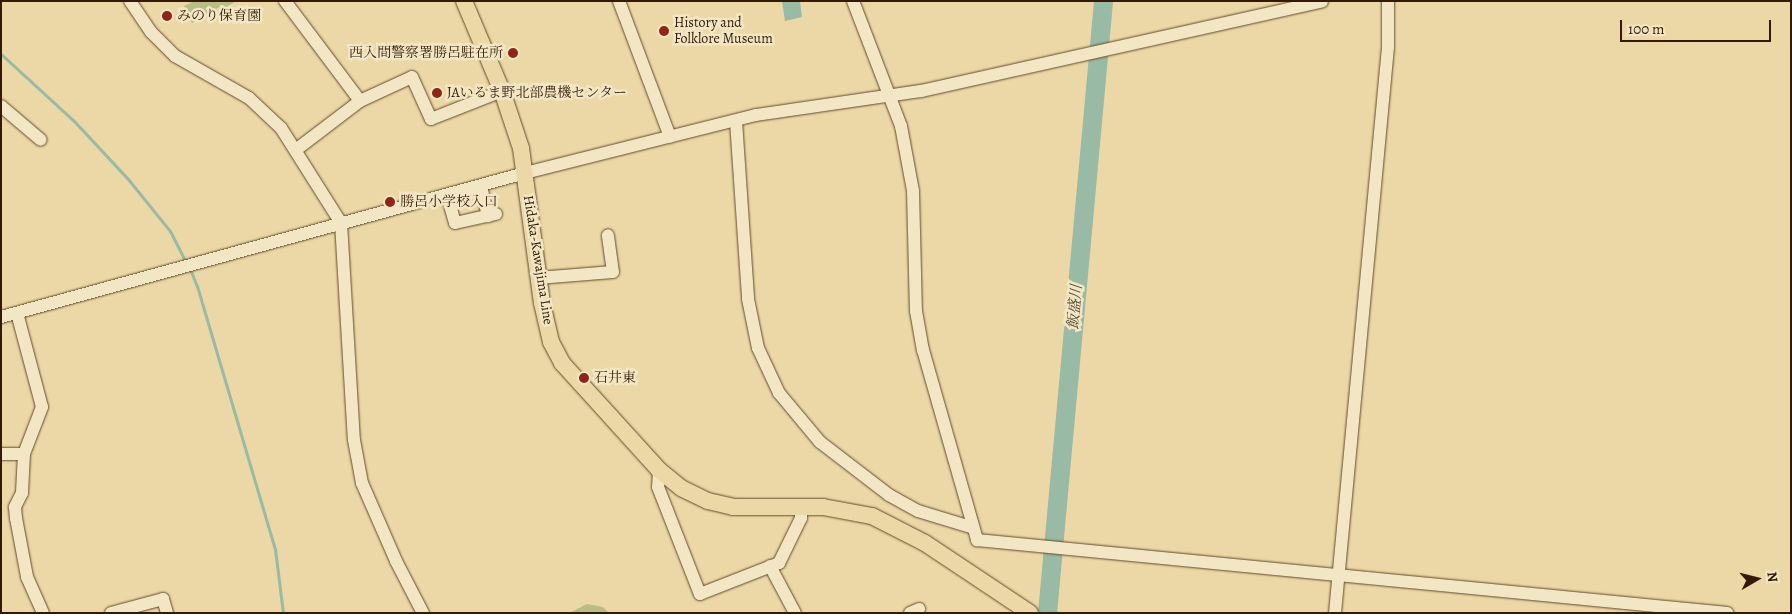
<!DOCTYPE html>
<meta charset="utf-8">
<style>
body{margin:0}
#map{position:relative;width:1792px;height:614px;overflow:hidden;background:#ebd8a6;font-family:Alegreya,"Noto Serif JP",serif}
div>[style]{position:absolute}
.green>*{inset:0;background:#b8be86}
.water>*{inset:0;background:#99baa4}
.stream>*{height:3px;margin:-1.5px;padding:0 1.5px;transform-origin:1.5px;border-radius:1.5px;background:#99baa4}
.river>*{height:19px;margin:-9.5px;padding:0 9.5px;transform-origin:9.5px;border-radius:9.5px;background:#99baa4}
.roads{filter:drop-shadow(0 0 1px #624a2c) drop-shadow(0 0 1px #624a2c)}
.minor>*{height:12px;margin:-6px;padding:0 6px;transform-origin:6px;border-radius:6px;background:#f2e6c5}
.major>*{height:16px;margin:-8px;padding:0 8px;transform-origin:8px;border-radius:8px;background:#ebd8a6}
.dots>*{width:14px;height:14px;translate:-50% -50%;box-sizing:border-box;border:2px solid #f2e6c5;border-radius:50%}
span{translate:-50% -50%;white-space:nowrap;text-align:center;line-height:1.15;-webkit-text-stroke:5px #f2e6c5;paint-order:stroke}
.poi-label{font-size:14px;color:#341a04}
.left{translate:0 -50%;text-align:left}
.right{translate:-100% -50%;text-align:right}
.street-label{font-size:14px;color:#341a04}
.water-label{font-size:15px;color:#524a34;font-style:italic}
.frame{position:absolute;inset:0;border:2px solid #341a04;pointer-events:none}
.north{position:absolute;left:1732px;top:554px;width:50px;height:50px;-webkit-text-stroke:4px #f2e6c5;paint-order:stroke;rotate:82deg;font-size:14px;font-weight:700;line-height:20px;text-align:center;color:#341a04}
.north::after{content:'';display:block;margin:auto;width:18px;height:22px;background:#341a04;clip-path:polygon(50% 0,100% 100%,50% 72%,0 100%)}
.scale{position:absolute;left:1620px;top:20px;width:151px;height:22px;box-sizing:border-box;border:2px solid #341a04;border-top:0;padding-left:6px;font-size:15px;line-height:18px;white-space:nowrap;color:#341a04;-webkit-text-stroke:4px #f2e6c5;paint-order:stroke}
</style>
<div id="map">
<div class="green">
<i style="clip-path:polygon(194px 1px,236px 1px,225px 8px,223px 5px,192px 23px,184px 6px)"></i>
<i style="clip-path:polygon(587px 604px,603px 607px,609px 613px,569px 613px)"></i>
</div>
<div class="water">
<i style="clip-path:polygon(782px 1px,800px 1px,802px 17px,785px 21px)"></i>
</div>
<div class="stream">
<i style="left:1px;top:54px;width:100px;rotate:42.6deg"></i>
<i style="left:75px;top:122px;width:78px;rotate:47.1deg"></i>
<i style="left:128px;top:179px;width:67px;rotate:51.1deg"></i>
<i style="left:170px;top:231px;width:37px;rotate:63deg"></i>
<i style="left:190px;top:269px;width:18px;rotate:68deg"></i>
<i style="left:197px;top:286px;width:274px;rotate:73.5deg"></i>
<i style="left:275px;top:549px;width:64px;rotate:82.9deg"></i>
</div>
<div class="river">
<i style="left:1047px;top:613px;width:615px;rotate:-84.77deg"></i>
</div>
<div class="roads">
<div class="minor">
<i style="left:130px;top:1px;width:37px;rotate:56deg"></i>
<i style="left:151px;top:32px;width:34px;rotate:45deg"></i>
<i style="left:175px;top:56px;width:85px;rotate:29.6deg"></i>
<i style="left:249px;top:98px;width:44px;rotate:43.2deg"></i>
<i style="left:281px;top:128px;width:112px;rotate:57.7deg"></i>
<i style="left:341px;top:223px;width:217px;rotate:86.6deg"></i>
<i style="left:354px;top:440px;width:44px;rotate:79.5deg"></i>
<i style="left:362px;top:483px;width:85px;rotate:66.4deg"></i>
<i style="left:396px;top:561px;width:59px;rotate:62.6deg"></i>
<i style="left:285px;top:1px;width:125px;rotate:53.1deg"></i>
<i style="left:360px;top:101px;width:79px;rotate:142.7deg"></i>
<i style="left:619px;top:1px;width:145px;rotate:69.4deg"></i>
<i style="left:853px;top:1px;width:134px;rotate:69deg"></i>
<i style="left:901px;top:126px;width:66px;rotate:79.5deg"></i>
<i style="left:913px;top:191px;width:120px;rotate:88.6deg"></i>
<i style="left:916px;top:311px;width:40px;rotate:80deg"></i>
<i style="left:923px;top:350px;width:198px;rotate:74.1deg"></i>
<i style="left:977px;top:540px;width:754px;rotate:5.56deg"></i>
<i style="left:360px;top:101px;width:57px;rotate:-24.8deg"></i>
<i style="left:412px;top:77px;width:46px;rotate:65.7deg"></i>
<i style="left:431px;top:119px;width:76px;rotate:-21.5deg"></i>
<i style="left:1px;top:106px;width:52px;rotate:40.4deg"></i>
<i style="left:736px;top:121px;width:178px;rotate:86.1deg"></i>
<i style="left:748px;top:299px;width:50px;rotate:78.5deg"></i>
<i style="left:758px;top:348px;width:50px;rotate:65deg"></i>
<i style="left:779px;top:393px;width:64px;rotate:50.1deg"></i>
<i style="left:820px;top:442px;width:87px;rotate:37.5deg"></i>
<i style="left:889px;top:495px;width:33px;rotate:29deg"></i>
<i style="left:918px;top:511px;width:55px;rotate:16.8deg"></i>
<i style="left:481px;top:186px;width:31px;rotate:77deg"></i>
<i style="left:447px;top:195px;width:29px;rotate:74deg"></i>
<i style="left:455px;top:223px;width:42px;rotate:-12.4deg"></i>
<i style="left:538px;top:278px;width:75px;rotate:-4.6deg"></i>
<i style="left:613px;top:272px;width:37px;rotate:-98deg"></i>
<i style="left:17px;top:313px;width:97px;rotate:75.1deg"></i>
<i style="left:42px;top:407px;width:50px;rotate:111deg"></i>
<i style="left:24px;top:454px;width:39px;rotate:93deg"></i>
<i style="left:22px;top:493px;width:16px;rotate:117deg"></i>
<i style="left:15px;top:507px;width:11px;rotate:85deg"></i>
<i style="left:16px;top:518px;width:60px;rotate:79.4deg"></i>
<i style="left:27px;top:577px;width:39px;rotate:66deg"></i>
<i style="left:1px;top:317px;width:543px;rotate:-15.37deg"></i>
<i style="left:525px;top:173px;width:238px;rotate:-14.1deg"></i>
<i style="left:756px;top:115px;width:167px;rotate:-8.3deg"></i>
<i style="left:921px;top:91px;width:411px;rotate:-12.6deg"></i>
<i style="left:1px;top:454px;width:23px"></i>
<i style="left:659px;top:470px;width:17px;rotate:93deg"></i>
<i style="left:658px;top:487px;width:115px;rotate:68.6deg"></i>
<i style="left:700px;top:594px;width:85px;rotate:-21.4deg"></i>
<i style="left:779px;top:563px;width:50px;rotate:-63.9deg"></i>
<i style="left:801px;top:518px;width:11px;rotate:-90deg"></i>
<i style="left:770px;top:566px;width:53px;rotate:62deg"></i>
<i style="left:111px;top:613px;width:54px;rotate:-15.1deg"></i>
<i style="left:163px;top:599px;width:15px;rotate:74deg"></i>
<i style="left:910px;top:613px;width:10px;rotate:-24deg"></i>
<i style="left:1335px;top:613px;width:568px;rotate:-84.65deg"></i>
<i style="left:1388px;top:47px;width:46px;rotate:-90deg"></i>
</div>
<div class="major">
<i style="left:464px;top:1px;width:98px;rotate:67.1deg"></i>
<i style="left:502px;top:91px;width:60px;rotate:71.6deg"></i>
<i style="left:521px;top:148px;width:156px;rotate:82.3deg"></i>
<i style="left:542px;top:303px;width:40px;rotate:77deg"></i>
<i style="left:551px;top:342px;width:24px;rotate:62deg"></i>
<i style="left:562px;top:363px;width:144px;rotate:47.8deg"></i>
<i style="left:659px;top:470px;width:28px;rotate:39deg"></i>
<i style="left:681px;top:488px;width:30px;rotate:26deg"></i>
<i style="left:708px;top:501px;width:26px;rotate:13deg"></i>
<i style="left:733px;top:507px;width:90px"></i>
<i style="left:823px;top:507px;width:50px;rotate:10.4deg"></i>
<i style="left:872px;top:516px;width:59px;rotate:27deg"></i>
<i style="left:925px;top:543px;width:126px;rotate:33.7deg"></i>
</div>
</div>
<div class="dots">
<i style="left:167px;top:16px;background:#8f2418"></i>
<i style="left:664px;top:31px;background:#8f2418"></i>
<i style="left:513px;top:53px;background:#8f2418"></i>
<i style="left:437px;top:93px;background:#8f2418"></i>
<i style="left:390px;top:202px;background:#8f2418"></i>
<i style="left:584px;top:378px;background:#8f2418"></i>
</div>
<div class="poi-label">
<span class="left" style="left:177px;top:16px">みのり保育園</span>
<span class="left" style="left:674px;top:31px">History and<br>Folklore Museum</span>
<span class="right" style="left:503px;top:53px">西入間警察署勝呂駐在所</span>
<span class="left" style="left:447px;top:93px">JAいるま野北部農機センター</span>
<span class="left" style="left:400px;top:202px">勝呂小学校入口</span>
<span class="left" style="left:594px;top:378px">石井東</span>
</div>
<div class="street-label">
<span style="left:538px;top:260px;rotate:81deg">Hidaka-Kawajima Line</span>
</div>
<div class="water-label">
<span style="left:1075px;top:307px;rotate:-85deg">飯盛川</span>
</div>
<div class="frame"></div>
<div class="north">N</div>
<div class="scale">100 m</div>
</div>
